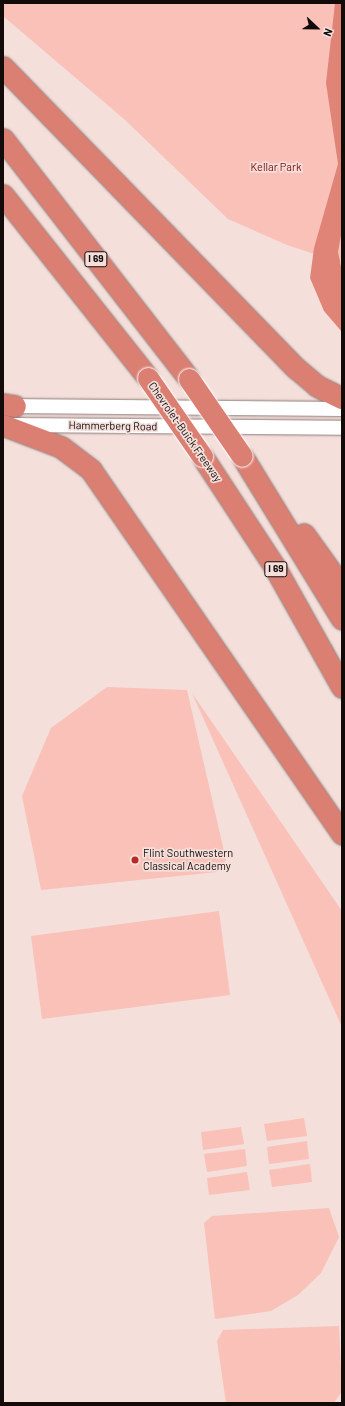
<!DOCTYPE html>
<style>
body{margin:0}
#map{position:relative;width:345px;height:1406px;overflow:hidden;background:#f4dfdb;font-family:Barlow,sans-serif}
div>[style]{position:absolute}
.green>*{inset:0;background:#f9c1b8}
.water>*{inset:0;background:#e18478}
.roads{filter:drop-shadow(0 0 1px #8e7b78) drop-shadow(0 0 1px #8e7b78)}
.minor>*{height:14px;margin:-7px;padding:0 7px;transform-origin:7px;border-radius:7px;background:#fff}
.highway>*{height:21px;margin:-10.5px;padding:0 10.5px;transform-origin:10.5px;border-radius:10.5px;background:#dc7f73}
.bridges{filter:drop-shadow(0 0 1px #fff) drop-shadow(0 0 1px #fff)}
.highway-bridge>*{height:21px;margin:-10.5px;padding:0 10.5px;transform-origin:10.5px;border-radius:10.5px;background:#dc7f73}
.dots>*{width:11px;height:11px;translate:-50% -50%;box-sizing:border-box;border:2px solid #f4dfdb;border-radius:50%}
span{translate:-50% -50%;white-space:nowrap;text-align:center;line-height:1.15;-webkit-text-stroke:3.5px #f4dfdb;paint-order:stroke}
.shield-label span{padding:1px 3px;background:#f4dfdb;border:1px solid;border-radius:3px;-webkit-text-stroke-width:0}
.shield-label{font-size:10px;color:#120b0a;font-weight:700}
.park-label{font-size:11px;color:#7c0807}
.street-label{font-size:11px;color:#120b0a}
.poi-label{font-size:11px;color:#120b0a}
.left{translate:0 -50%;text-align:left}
.frame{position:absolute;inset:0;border:4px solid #120b0a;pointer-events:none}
.north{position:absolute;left:297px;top:8px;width:40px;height:40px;-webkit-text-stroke:3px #f4dfdb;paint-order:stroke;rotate:112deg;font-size:11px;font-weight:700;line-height:16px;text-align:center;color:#120b0a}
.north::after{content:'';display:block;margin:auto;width:14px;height:18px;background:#120b0a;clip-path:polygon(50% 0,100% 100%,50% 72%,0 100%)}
</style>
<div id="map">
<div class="green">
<i style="clip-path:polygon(3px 3px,342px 3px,342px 263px,287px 245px,228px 219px,124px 119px,3px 16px)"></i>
<i style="clip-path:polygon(107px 687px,187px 690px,226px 860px,217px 872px,41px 890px,22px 796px,51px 728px)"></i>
<i style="clip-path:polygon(192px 693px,342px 911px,342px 1027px)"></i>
<i style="clip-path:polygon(219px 911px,230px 995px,42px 1019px,31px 936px)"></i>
<i style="clip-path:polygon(304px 1118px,307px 1136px,267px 1141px,264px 1124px)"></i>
<i style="clip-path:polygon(241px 1127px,244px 1144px,203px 1150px,201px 1132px)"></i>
<i style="clip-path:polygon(307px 1141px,309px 1159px,269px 1164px,267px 1147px)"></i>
<i style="clip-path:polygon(245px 1149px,247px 1166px,207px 1172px,204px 1154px)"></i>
<i style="clip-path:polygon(310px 1164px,312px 1182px,272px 1187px,269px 1170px)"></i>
<i style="clip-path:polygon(247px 1172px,250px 1190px,209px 1195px,207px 1178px)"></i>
<i style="clip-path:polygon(329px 1208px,339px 1237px,321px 1273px,298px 1295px,271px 1311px,215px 1319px,204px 1223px,212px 1216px)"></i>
<i style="clip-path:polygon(339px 1326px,342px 1391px,334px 1403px,226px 1403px,217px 1341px,223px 1330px)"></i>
</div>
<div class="water">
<i style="clip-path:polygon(335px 3px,342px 3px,342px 230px,338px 252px,342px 271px,342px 332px,324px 311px,310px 278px,314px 248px,338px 164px,326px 83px)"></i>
</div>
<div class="roads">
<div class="minor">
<i style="left:7px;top:406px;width:335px;rotate:0.5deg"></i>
<i style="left:14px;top:425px;width:328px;rotate:0.5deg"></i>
</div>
<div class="highway">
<i style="left:3px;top:67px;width:421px;rotate:45.8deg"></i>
<i style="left:297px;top:369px;width:26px;rotate:40deg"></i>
<i style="left:317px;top:386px;width:28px;rotate:26deg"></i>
<i style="left:3px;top:139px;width:304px;rotate:52.2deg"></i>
<i style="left:3px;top:195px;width:233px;rotate:51.6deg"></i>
<i style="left:3px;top:404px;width:12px;rotate:9deg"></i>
<i style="left:3px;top:425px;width:62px;rotate:20.8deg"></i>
<i style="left:61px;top:447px;width:38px;rotate:37deg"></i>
<i style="left:91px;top:470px;width:442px;rotate:55.4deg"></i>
<i style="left:202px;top:456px;width:131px;rotate:56.8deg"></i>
<i style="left:274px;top:566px;width:139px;rotate:60.7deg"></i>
<i style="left:242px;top:456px;width:191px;rotate:58.5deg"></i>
<i style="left:304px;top:534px;width:65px;rotate:54.4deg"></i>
</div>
</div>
<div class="bridges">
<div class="highway-bridge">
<i style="left:148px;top:378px;width:95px;rotate:55.3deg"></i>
<i style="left:189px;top:379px;width:93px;rotate:55.5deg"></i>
</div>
</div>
<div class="dots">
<i style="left:135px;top:860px;background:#b82921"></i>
</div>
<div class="shield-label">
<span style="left:96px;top:259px">I 69</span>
<span style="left:276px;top:569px">I 69</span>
</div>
<div class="park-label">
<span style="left:276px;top:167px">Kellar Park</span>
</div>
<div class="street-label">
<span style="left:113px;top:426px;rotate:1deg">Hammerberg Road</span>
<span style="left:185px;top:432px;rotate:55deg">Chevrolet-Buick Freeway</span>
</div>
<div class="poi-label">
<span class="left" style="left:143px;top:860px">Flint Southwestern<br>Classical Academy</span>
</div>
<div class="frame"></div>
<div class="north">N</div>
</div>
